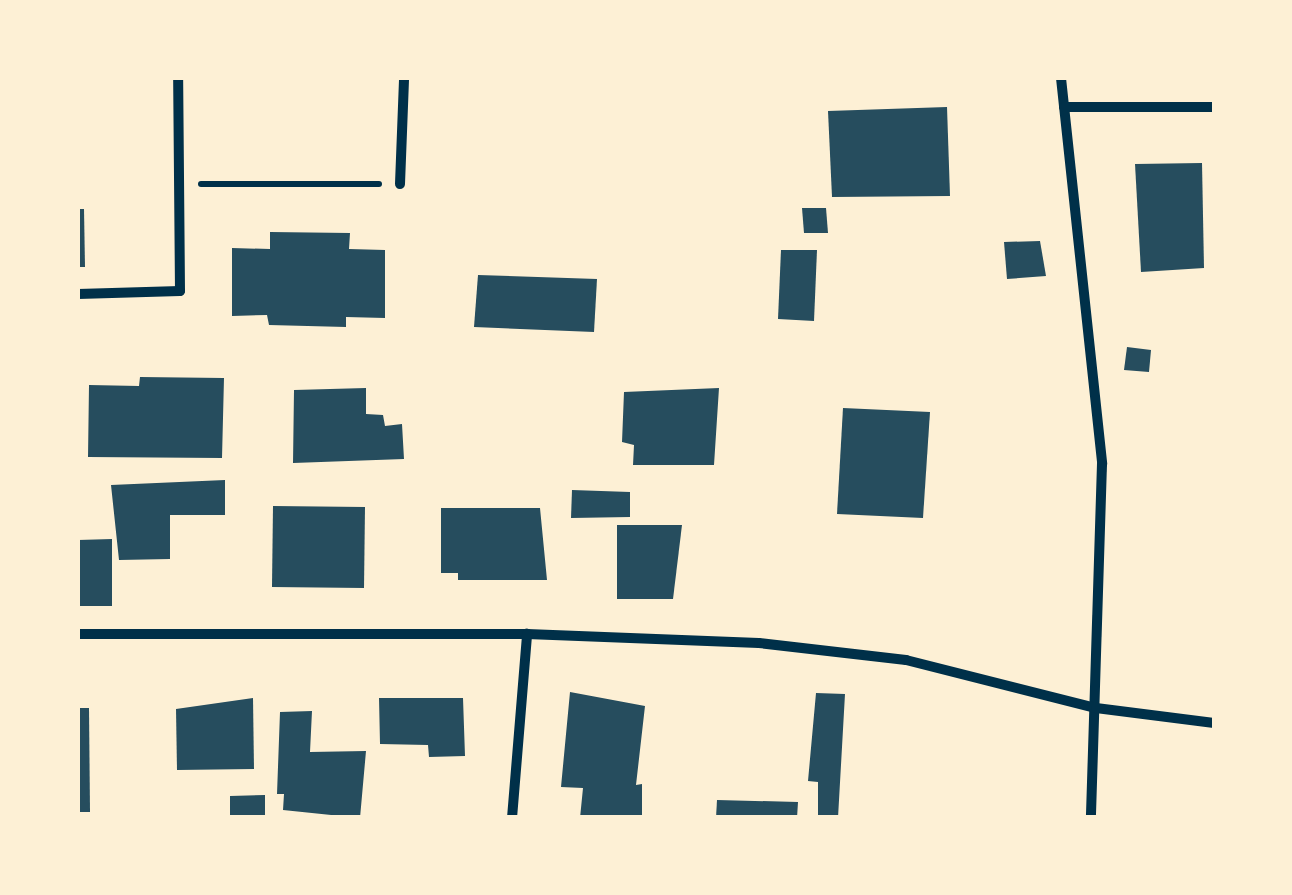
<!DOCTYPE html>
<style>
body{margin:0}
#map{position:relative;width:1292px;height:895px;overflow:hidden;background:#fdf0d5;font-family:Commissioner,sans-serif}
div>[style]{position:absolute}
.building>*{inset:0;background:#264d5e}
.path>*{height:6px;margin:-3px;padding:0 3px;transform-origin:3px;border-radius:3px;background:#003049}
.minor>*{height:10px;margin:-5px;padding:0 5px;transform-origin:5px;border-radius:5px;background:#003049}
span{translate:-50% -50%;white-space:nowrap;text-align:center;line-height:1.15;-webkit-text-stroke:8px #fdf0d5;paint-order:stroke}
.frame{position:absolute;inset:0;border:80px solid #fdf0d5;pointer-events:none}
</style>
<div id="map">
<div class="building">
<i style="clip-path:polygon(947px 107px,950px 196px,832px 197px,828px 111px)"></i>
<i style="clip-path:polygon(1202px 163px,1204px 268px,1141px 272px,1135px 164px)"></i>
<i style="clip-path:polygon(802px 208px,826px 208px,828px 233px,804px 233px)"></i>
<i style="clip-path:polygon(78px 209px,84px 209px,85px 267px,78px 267px)"></i>
<i style="clip-path:polygon(270px 232px,350px 233px,349px 249px,385px 250px,385px 318px,346px 317px,346px 327px,269px 325px,267px 315px,232px 316px,232px 248px,270px 249px)"></i>
<i style="clip-path:polygon(1040px 241px,1046px 276px,1007px 279px,1004px 242px)"></i>
<i style="clip-path:polygon(781px 250px,817px 250px,814px 321px,778px 319px)"></i>
<i style="clip-path:polygon(478px 275px,597px 279px,594px 332px,474px 327px)"></i>
<i style="clip-path:polygon(1127px 347px,1151px 350px,1149px 372px,1124px 370px)"></i>
<i style="clip-path:polygon(140px 377px,224px 378px,222px 458px,88px 457px,89px 385px,139px 386px)"></i>
<i style="clip-path:polygon(366px 388px,366px 414px,383px 415px,385px 426px,402px 424px,404px 459px,293px 463px,294px 390px)"></i>
<i style="clip-path:polygon(719px 388px,714px 465px,633px 465px,634px 445px,622px 442px,624px 392px)"></i>
<i style="clip-path:polygon(843px 408px,930px 412px,923px 518px,837px 514px)"></i>
<i style="clip-path:polygon(225px 480px,225px 515px,170px 515px,170px 559px,119px 560px,111px 485px)"></i>
<i style="clip-path:polygon(572px 490px,630px 492px,630px 517px,571px 518px)"></i>
<i style="clip-path:polygon(273px 506px,365px 507px,364px 588px,272px 587px)"></i>
<i style="clip-path:polygon(441px 508px,540px 508px,547px 580px,458px 580px,458px 573px,441px 573px)"></i>
<i style="clip-path:polygon(617px 525px,682px 525px,673px 599px,617px 599px)"></i>
<i style="clip-path:polygon(112px 539px,112px 606px,78px 606px,78px 540px)"></i>
<i style="clip-path:polygon(570px 692px,645px 706px,636px 785px,642px 784px,642px 818px,580px 818px,583px 788px,561px 787px)"></i>
<i style="clip-path:polygon(816px 693px,845px 694px,838px 818px,818px 818px,818px 782px,808px 781px)"></i>
<i style="clip-path:polygon(253px 698px,254px 769px,177px 770px,176px 709px)"></i>
<i style="clip-path:polygon(379px 698px,463px 698px,465px 756px,429px 757px,428px 745px,380px 744px)"></i>
<i style="clip-path:polygon(78px 708px,89px 708px,90px 812px,78px 812px)"></i>
<i style="clip-path:polygon(312px 711px,310px 752px,366px 751px,360px 818px,283px 810px,284px 794px,277px 794px,280px 712px)"></i>
<i style="clip-path:polygon(265px 795px,265px 818px,230px 818px,230px 796px)"></i>
<i style="clip-path:polygon(717px 800px,798px 802px,797px 818px,716px 818px)"></i>
</div>
<div class="path">
<i style="left:201px;top:184px;width:178px"></i>
</div>
<div class="minor">
<i style="left:1061px;top:78px;width:388px;rotate:83.9deg"></i>
<i style="left:1102px;top:464px;width:354px;rotate:91.8deg"></i>
<i style="left:1064px;top:107px;width:150px"></i>
<i style="left:400px;top:184px;width:106px;rotate:-87.8deg"></i>
<i style="left:78px;top:294px;width:102px;rotate:-1.7deg"></i>
<i style="left:180px;top:291px;width:213px;rotate:-90.5deg"></i>
<i style="left:78px;top:634px;width:449px"></i>
<i style="left:527px;top:634px;width:232px;rotate:2.2deg"></i>
<i style="left:759px;top:643px;width:148px;rotate:6.6deg"></i>
<i style="left:906px;top:660px;width:196px;rotate:14.2deg"></i>
<i style="left:1096px;top:708px;width:119px;rotate:7.2deg"></i>
<i style="left:512px;top:818px;width:185px;rotate:-85.3deg"></i>
</div>
<div class="frame"></div>
</div>
